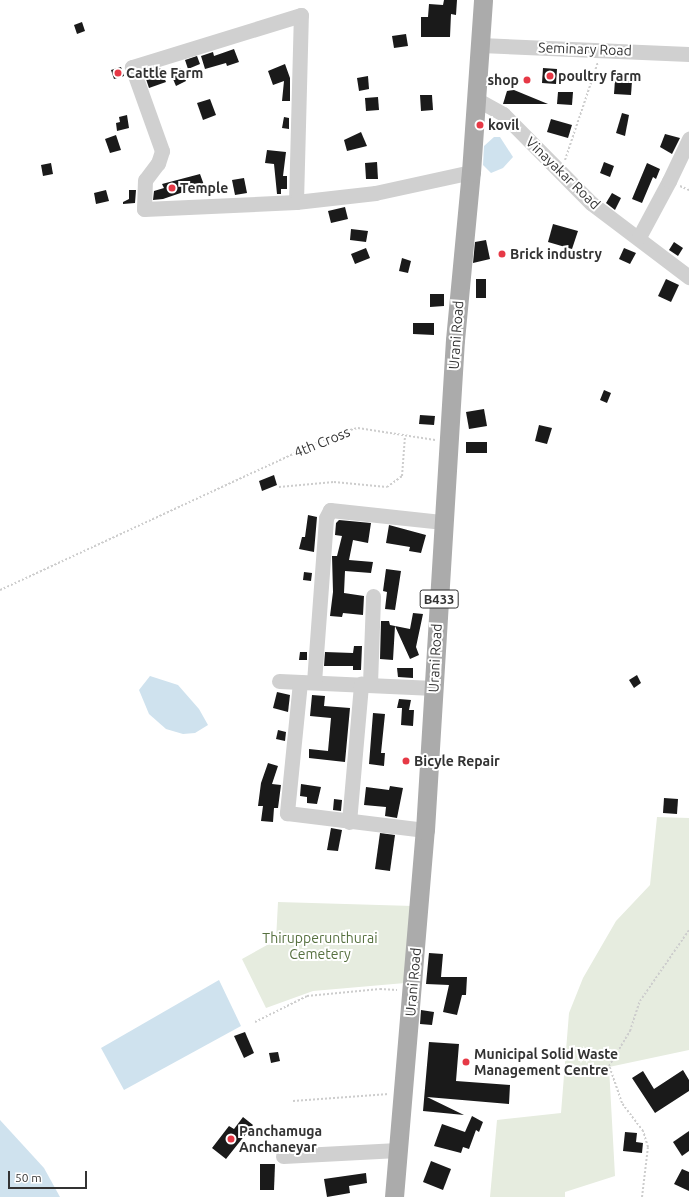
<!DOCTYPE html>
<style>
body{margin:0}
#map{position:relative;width:689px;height:1197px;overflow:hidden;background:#fff;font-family:Ubuntu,sans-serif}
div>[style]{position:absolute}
.green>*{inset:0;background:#e6ecdf}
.water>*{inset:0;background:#cfe2ee}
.building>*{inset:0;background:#1a1a1a}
.path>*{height:2px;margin-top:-1px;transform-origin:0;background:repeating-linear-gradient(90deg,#cdcdcd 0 2px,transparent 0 4px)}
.minor>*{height:15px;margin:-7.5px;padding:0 7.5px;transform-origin:7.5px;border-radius:7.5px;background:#d0d0d0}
.major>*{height:19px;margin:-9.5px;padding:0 9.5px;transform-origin:9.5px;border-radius:9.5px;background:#ababab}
.dots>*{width:11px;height:11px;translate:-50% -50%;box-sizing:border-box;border:2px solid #fff;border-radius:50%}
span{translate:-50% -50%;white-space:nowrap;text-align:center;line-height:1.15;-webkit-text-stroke:4px #fff;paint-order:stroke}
.shield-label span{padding:1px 3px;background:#fff;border:1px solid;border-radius:3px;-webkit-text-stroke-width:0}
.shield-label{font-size:13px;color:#333;font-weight:700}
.street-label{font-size:14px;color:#333}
.poi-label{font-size:14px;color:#333;font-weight:700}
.left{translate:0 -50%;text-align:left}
.right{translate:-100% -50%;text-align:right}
.park-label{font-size:14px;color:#56703f}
.scale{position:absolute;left:8px;top:1171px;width:79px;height:18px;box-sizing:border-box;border:2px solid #333;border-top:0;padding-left:5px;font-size:12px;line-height:14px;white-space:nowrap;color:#333;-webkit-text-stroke:3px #fff;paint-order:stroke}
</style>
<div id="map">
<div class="green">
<i style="clip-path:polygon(657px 817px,689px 818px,689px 1050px,609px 1067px,615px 1176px,565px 1192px,565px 1197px,490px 1197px,497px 1120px,561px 1113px,569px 1013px,583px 978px,616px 921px,650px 885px)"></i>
<i style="clip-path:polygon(278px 902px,413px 906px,405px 983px,313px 991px,266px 1008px,242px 959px,276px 940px)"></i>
</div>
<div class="water">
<i style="clip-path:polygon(494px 137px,500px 137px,513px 157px,503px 168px,491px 173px,483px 165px,484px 146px)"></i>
<i style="clip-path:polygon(150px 676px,178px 685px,199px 709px,208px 725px,195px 733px,183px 734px,166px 729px,149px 714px,139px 690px)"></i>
<i style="clip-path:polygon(219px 980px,241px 1026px,124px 1090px,101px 1048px)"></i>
<i style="clip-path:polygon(0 1120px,44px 1168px,60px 1197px,0 1197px)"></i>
</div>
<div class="building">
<i style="clip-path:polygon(444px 0,457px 0,456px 15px,451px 14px,450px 37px,421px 37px,421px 17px,428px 17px,429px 4px,443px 5px)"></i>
<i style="clip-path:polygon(82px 22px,85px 31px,77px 34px,74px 25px)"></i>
<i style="clip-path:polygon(406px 34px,408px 46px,394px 48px,392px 36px)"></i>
<i style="clip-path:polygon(234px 49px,239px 62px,227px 66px,226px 63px,205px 69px,201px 56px,213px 52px,214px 56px)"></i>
<i style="clip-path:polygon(197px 56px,200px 64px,188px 69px,185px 60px)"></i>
<i style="clip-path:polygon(285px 64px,290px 78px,290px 101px,282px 101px,284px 81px,273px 85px,268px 71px)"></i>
<i style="clip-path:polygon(121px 67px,124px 76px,114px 79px,111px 70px)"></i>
<i style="clip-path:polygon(160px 68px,166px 82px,149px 88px,144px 73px)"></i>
<i style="clip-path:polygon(181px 68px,186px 81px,176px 86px,170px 72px)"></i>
<i style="clip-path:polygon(543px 68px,557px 69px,556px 84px,542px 83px)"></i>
<i style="clip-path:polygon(368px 76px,369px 89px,359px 91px,357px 78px)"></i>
<i style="clip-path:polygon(615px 80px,632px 81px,631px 95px,614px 94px)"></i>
<i style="clip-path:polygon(514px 90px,548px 104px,503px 104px,507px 91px)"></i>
<i style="clip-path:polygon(558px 92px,573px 92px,572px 105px,557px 104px)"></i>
<i style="clip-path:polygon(420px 95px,432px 95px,433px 110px,421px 111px)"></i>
<i style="clip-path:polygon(378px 97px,379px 110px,366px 111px,365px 98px)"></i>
<i style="clip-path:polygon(210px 99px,216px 115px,203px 120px,197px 103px)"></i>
<i style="clip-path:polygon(622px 113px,629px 115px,625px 136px,616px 133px)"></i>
<i style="clip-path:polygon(127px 115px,129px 128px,117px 131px,116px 123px,120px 122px,119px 117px)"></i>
<i style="clip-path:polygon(284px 117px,289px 118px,289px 129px,282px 128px)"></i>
<i style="clip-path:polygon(551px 119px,572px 125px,568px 138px,547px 132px)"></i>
<i style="clip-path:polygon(361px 132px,367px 146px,347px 151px,344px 140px)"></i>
<i style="clip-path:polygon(665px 134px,680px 138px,672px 154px,660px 147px)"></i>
<i style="clip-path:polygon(116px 135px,121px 150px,110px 153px,105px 139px)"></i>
<i style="clip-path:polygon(267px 150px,286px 152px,283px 176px,287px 176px,287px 189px,281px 189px,281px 194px,277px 194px,274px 164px,265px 163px)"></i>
<i style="clip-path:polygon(377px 162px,378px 179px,366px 179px,365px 163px)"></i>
<i style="clip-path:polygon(604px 162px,614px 166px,610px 177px,600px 173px)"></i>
<i style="clip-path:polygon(51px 163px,53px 174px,43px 176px,41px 165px)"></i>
<i style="clip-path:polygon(647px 163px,660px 169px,656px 179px,653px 177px,642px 203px,632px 199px)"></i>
<i style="clip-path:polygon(200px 174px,204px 185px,163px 199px,153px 200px,154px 191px,164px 188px,162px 184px)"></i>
<i style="clip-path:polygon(244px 178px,247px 193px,235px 195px,232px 180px)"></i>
<i style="clip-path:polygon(106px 190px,109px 201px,96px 204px,94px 193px)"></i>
<i style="clip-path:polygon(129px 190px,136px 190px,135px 203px,123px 204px,123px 202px,129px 199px)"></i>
<i style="clip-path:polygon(612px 193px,621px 198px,615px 210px,606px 203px)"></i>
<i style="clip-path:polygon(345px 207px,348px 219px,331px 223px,328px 211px)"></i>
<i style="clip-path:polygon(553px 224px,578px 231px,572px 249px,548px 242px)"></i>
<i style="clip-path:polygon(351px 229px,368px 231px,366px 242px,350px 240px)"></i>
<i style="clip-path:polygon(486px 240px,490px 259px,473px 263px,475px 242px)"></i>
<i style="clip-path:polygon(674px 242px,683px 248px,678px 256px,669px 250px)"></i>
<i style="clip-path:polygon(366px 248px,370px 258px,355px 264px,351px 254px)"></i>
<i style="clip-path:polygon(624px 248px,636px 253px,630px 264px,619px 259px)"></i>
<i style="clip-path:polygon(402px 258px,411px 261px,408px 273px,399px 271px)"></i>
<i style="clip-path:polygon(476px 279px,486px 279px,486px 298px,476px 298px)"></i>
<i style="clip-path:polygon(666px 279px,679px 285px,671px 302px,658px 296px)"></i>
<i style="clip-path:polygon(430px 294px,444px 294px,444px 306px,430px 307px)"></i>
<i style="clip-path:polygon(413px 323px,434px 323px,434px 335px,413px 334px)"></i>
<i style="clip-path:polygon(604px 390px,611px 393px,607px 403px,600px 400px)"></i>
<i style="clip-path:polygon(484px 409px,487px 426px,469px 429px,466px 412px)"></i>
<i style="clip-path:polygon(420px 415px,435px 416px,434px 425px,419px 424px)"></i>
<i style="clip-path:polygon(539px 425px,552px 428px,547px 444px,535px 441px)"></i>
<i style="clip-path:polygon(466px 442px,487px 442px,487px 453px,466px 453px)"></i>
<i style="clip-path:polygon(274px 475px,277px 485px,262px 491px,259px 481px)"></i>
<i style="clip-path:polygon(308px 515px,317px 517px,314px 552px,299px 549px,302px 537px,305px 537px)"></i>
<i style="clip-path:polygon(339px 520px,371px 523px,368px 543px,353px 540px,349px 560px,373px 562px,371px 573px,345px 571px,344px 593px,364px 596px,363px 615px,343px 613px,342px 617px,330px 616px,333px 592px,332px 556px,337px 556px,342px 536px,335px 535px,336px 523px)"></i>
<i style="clip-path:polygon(389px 525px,426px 535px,421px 553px,409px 551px,410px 547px,386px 543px)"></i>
<i style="clip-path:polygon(386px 569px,401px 571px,395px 610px,385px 609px,387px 592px,383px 591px)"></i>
<i style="clip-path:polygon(304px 572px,312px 573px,311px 581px,303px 580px)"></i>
<i style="clip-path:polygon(413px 613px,423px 614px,416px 647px,419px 655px,410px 659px,395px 626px,410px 629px)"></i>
<i style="clip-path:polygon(381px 621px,389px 621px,390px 625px,395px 626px,393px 660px,380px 659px)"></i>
<i style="clip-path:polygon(354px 646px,362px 646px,361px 670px,353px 670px,353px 666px,324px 666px,325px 652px,353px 653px)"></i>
<i style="clip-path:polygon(300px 652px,307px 652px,307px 660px,299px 660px)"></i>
<i style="clip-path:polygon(397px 668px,413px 668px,413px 678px,398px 677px)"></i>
<i style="clip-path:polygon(637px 675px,641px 683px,634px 688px,629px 680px)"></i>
<i style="clip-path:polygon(277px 692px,290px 695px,288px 712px,273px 708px)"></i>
<i style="clip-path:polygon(312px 695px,325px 696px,324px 706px,350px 708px,345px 762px,309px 758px,309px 749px,328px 751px,331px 718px,310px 716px)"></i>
<i style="clip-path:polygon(399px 699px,411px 700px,409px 710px,414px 710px,413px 726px,401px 725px,402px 708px,397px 708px)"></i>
<i style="clip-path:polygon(373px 713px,385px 714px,381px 753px,385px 753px,384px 766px,369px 764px)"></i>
<i style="clip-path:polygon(278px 730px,286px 732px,285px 741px,276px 739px)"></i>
<i style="clip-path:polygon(268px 763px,278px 766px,272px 784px,281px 785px,278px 808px,274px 808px,273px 822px,261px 821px,263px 806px,258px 806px,261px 783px)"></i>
<i style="clip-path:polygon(301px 784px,321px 787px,317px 804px,307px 803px,307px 797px,300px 796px)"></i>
<i style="clip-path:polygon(390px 786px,403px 788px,397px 818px,385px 816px,386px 807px,364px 805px,366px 787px,389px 790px)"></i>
<i style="clip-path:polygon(664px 798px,678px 799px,677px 814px,663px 813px)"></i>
<i style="clip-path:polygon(334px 799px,342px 800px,341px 811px,333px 810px)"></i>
<i style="clip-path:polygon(331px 828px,342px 830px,338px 851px,327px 850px)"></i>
<i style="clip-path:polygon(380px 833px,395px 835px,390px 871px,375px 869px)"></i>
<i style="clip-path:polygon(429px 953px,443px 954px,441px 977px,467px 977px,466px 995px,462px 995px,457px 1015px,443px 1012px,449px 985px,426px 984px)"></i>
<i style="clip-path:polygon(421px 1010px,434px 1012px,432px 1025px,420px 1024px)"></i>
<i style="clip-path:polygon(245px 1032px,254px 1053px,244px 1058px,234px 1036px)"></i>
<i style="clip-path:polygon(429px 1042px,459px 1044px,456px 1081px,510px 1085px,509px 1104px,427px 1097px,464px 1115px,423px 1111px)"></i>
<i style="clip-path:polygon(278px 1052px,280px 1061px,271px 1063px,269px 1053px)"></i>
<i style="clip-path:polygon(683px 1070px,689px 1080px,689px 1091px,655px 1113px,632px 1078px,643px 1071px,654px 1089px)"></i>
<i style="clip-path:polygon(472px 1116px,483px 1122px,479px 1132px,476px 1130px,469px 1149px,463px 1147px,461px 1153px,434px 1146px,442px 1124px,465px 1132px)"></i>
<i style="clip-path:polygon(243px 1117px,253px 1125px,226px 1159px,212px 1148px,229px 1126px,234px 1129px)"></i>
<i style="clip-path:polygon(689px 1131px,689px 1151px,682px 1156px,673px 1142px)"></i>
<i style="clip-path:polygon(625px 1132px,637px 1133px,636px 1142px,643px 1143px,642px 1153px,623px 1151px)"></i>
<i style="clip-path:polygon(431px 1161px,451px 1169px,443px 1190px,423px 1182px)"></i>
<i style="clip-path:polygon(260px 1164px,275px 1164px,274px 1190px,260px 1190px)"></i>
<i style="clip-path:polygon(682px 1169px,689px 1172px,689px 1191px,674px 1184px)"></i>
<i style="clip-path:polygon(366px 1173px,367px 1183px,349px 1186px,350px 1193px,327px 1197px,324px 1179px)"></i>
</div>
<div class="path">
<i style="left:565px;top:160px;width:103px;rotate:-71.4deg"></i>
<i style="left:680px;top:186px;width:10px;rotate:24deg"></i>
<i style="left:279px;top:487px;width:55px;rotate:-5.2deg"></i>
<i style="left:334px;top:482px;width:53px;rotate:5.4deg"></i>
<i style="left:387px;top:487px;width:19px;rotate:-36deg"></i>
<i style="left:402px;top:476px;width:40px;rotate:-85.7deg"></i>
<i style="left:0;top:590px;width:374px;rotate:-24.9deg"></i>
<i style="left:339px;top:433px;width:20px;rotate:-15deg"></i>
<i style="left:358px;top:428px;width:78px;rotate:8.9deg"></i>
<i style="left:255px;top:1022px;width:58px;rotate:-26.6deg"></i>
<i style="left:307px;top:996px;width:73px;rotate:-5.5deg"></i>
<i style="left:380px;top:989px;width:17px;rotate:3deg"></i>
<i style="left:293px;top:1101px;width:96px;rotate:-4.2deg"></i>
<i style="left:642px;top:1197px;width:50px;rotate:-83.2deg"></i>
<i style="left:648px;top:1147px;width:17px;rotate:-107deg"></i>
<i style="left:643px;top:1131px;width:35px;rotate:-127deg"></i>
<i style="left:622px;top:1103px;width:39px;rotate:-109deg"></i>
<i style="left:609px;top:1066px;width:41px;rotate:-59deg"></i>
<i style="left:630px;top:1031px;width:32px;rotate:-72deg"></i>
<i style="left:640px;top:1001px;width:86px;rotate:-55.4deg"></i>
</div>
<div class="minor">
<i style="left:480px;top:45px;width:209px;rotate:2.5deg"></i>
<i style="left:476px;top:99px;width:31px;rotate:29deg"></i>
<i style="left:503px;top:114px;width:125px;rotate:45.3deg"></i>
<i style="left:591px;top:203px;width:123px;rotate:37.1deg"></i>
<i style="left:296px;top:202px;width:187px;rotate:-88.5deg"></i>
<i style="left:301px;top:15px;width:177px;rotate:162.9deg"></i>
<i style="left:132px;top:67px;width:89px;rotate:70.3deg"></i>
<i style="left:162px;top:151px;width:13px;rotate:108deg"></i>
<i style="left:158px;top:163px;width:21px;rotate:127deg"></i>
<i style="left:145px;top:180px;width:29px;rotate:92deg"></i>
<i style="left:144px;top:209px;width:152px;rotate:-2.6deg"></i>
<i style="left:296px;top:202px;width:80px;rotate:-6.5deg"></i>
<i style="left:375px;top:193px;width:98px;rotate:-12.3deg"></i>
<i style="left:639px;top:237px;width:64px;rotate:-61.8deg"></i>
<i style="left:669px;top:181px;width:47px;rotate:-64.5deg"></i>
<i style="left:279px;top:681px;width:155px;rotate:2.6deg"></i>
<i style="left:300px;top:682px;width:132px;rotate:95.7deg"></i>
<i style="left:287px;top:813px;width:139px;rotate:7deg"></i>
<i style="left:314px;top:682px;width:164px;rotate:-85.8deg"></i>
<i style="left:326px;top:518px;width:9px;rotate:-63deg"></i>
<i style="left:330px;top:510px;width:114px;rotate:6.1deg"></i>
<i style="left:370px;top:684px;width:88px;rotate:-88deg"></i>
<i style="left:349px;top:822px;width:139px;rotate:-85deg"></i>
<i style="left:283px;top:1156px;width:115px;rotate:-3deg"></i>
</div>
<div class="major">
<i style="left:394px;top:1197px;width:368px;rotate:-85.2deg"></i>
<i style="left:425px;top:830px;width:491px;rotate:-86.5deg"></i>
<i style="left:455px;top:340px;width:169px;rotate:-84.6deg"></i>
<i style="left:471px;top:172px;width:172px;rotate:-86deg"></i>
</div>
<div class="dots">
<i style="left:118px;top:73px;background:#e63946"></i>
<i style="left:550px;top:76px;background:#e63946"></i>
<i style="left:527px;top:80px;background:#e63946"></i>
<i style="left:480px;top:125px;background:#e63946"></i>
<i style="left:172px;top:188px;background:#e63946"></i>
<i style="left:502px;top:254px;background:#e63946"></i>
<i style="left:406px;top:761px;background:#e63946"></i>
<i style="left:466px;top:1062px;background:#e63946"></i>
<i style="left:231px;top:1139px;background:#e63946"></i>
</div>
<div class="shield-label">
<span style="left:439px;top:599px">B433</span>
</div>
<div class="street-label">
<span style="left:585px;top:49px;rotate:2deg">Seminary Road</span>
<span style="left:563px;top:173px;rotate:44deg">Vinayakar Road</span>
<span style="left:456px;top:335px;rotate:-86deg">Urani Road</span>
<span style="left:322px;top:442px;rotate:-22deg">4th Cross</span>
<span style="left:435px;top:658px;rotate:-87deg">Urani Road</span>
<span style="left:413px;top:982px;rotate:-85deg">Urani Road</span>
</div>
<div class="poi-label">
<span class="left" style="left:126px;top:73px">Cattle Farm</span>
<span class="left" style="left:558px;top:76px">poultry farm</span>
<span class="right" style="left:519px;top:80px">shop</span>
<span class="left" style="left:488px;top:125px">kovil</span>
<span class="left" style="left:180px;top:188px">Temple</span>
<span class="left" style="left:510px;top:254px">Brick industry</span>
<span class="left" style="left:414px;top:761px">Bicyle Repair</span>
<span class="left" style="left:474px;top:1062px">Municipal Solid Waste<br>Management Centre</span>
<span class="left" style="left:239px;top:1139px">Panchamuga<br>Anchaneyar</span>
</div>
<div class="park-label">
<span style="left:320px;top:946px">Thirupperunthurai<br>Cemetery</span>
</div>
<div class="scale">50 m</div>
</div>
